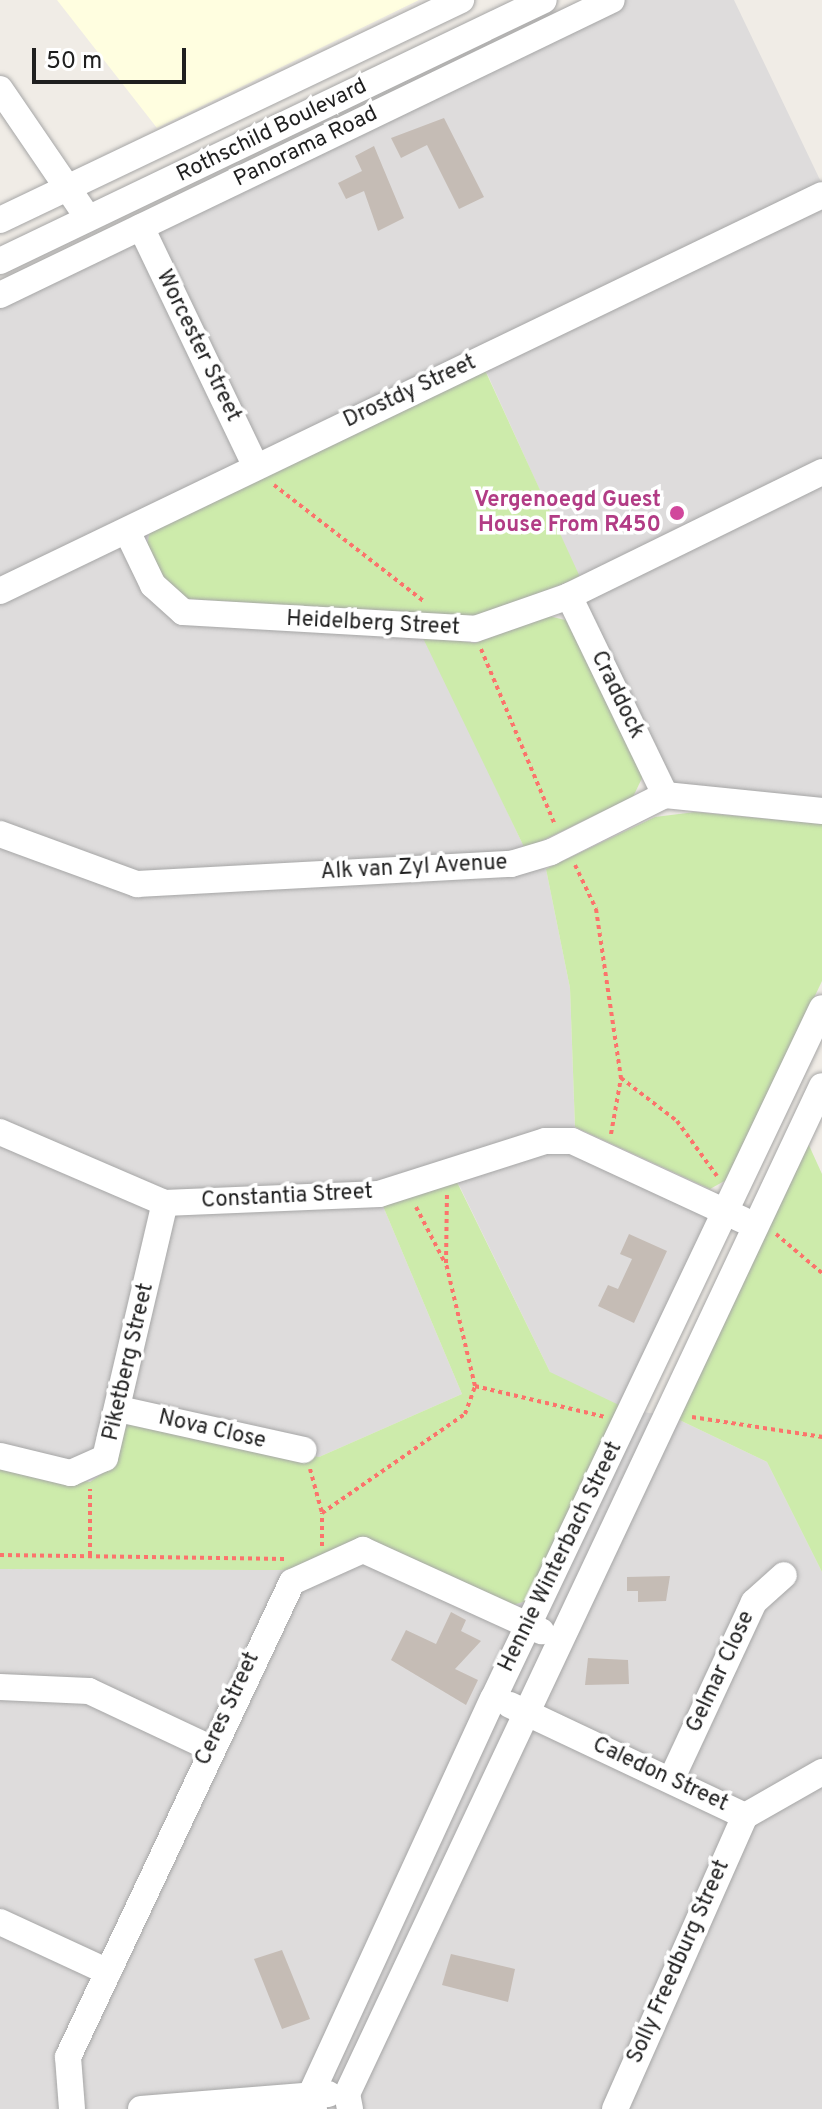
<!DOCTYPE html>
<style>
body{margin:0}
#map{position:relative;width:822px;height:2109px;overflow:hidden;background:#f0ece6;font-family:Overpass,sans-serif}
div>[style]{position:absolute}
.residential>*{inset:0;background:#dedcdc}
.education>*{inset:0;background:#fffee0}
.grass>*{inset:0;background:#cdebab}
.building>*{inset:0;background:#c5bcb5}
.path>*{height:4px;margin-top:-2px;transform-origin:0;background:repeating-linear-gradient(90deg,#fc736b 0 4px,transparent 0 8px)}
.roads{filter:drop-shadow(0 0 2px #a6a6a6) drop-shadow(0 0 2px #a6a6a6)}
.minor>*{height:26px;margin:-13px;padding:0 13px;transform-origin:13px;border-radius:13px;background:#fff}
.dots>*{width:22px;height:22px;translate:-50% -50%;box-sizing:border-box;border:4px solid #fff;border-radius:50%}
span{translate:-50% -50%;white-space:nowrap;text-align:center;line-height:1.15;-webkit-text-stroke:7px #fff;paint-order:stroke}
.street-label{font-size:22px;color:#1f1f1f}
.hotel-label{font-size:22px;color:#b23c85;font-weight:700}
.right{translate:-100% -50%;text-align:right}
.scale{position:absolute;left:32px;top:48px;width:154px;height:36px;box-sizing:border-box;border:4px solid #1f1f1f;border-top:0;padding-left:10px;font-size:24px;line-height:28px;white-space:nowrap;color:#1f1f1f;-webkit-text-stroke:6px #fff;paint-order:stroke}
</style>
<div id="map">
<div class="residential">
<i style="clip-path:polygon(616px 0,734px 0,822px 184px,822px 810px,666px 794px,571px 597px,585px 590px,480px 358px,414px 615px,525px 849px,546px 869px,570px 988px,575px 1129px,732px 1202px,632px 1411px,669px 1415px,767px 1462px,822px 1572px,822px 2109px,0 2109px,0 1569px,288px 1570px,360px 1540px,550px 1372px,457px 1181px,383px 1206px,462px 1394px,319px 1457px,118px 1458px,99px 1478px,80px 1484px,0 1466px,0 296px)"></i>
</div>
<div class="education">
<i style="clip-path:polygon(57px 0,419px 0,157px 128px)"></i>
</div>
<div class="grass">
<i style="clip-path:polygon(484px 368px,580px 577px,476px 618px,173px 598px,147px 546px,150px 530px)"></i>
<i style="clip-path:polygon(549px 616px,569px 621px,643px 776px,633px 797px,525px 849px,422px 636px,475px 643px)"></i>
<i style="clip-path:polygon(695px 812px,822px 824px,822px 981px,728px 1179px,710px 1189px,575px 1127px,570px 988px,546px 869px,655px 817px)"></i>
<i style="clip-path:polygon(807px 1141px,822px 1174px,822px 1572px,767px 1462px,669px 1415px)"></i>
<i style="clip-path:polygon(456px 1180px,550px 1372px,621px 1406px,526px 1601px,513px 1605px,360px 1540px,288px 1570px,0 1569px,0 1466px,90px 1482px,113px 1466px,127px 1423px,319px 1457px,462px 1394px,383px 1206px)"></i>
</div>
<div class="building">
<i style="clip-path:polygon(444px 118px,484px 197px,459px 209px,427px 145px,401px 158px,391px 138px)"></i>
<i style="clip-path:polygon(374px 146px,404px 218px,378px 231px,364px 191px,346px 199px,338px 183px,362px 171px,355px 156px)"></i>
<i style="clip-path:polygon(629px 1234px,667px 1251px,634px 1323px,598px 1306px,608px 1285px,618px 1289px,632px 1259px,620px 1254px)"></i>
<i style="clip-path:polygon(670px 1576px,666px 1601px,638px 1602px,638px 1591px,627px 1591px,627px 1577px)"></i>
<i style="clip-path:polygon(451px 1612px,466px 1620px,461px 1631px,481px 1641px,455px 1669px,478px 1680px,466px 1705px,391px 1660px,406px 1630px,436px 1644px)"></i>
<i style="clip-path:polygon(588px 1658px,628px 1660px,629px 1684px,585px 1685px)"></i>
<i style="clip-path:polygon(282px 1950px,310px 2019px,282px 2029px,254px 1959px)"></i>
<i style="clip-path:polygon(451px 1954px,515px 1969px,508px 2002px,442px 1985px)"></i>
</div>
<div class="path">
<i style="left:274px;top:485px;width:191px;rotate:37.8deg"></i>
<i style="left:481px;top:649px;width:191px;rotate:67.2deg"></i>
<i style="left:575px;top:865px;width:49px;rotate:64.5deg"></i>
<i style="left:596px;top:909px;width:171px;rotate:81.6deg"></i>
<i style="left:621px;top:1078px;width:71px;rotate:37.5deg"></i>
<i style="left:677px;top:1121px;width:68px;rotate:54deg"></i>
<i style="left:611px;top:1134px;width:57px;rotate:-79.9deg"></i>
<i style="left:416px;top:1207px;width:63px;rotate:62.6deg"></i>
<i style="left:776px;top:1234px;width:60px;rotate:40.3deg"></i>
<i style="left:475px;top:1386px;width:134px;rotate:13.4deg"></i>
<i style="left:692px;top:1417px;width:132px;rotate:8.7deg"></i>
<i style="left:310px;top:1469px;width:46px;rotate:74.7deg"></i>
<i style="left:322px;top:1546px;width:33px;rotate:-90deg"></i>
<i style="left:322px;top:1513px;width:174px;rotate:-34.7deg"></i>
<i style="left:465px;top:1414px;width:30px;rotate:-70deg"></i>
<i style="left:475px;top:1386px;width:126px;rotate:-103.3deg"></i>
<i style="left:446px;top:1263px;width:68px;rotate:-89.2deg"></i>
<i style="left:0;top:1555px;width:285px;rotate:0.8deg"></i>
<i style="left:90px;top:1555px;width:66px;rotate:-90deg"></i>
</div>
<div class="roads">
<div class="minor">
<i style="left:0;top:89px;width:156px;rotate:55.7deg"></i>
<i style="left:0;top:220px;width:511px;rotate:-25.51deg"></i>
<i style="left:141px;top:227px;width:264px;rotate:64.4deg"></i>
<i style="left:0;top:261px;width:603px;rotate:-25.63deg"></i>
<i style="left:0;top:295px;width:679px;rotate:-25.74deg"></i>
<i style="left:127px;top:531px;width:60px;rotate:64.3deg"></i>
<i style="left:153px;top:585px;width:40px;rotate:42deg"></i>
<i style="left:183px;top:612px;width:292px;rotate:3.3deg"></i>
<i style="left:475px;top:629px;width:100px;rotate:-19.3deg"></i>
<i style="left:569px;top:596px;width:282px;rotate:-26.1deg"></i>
<i style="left:0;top:591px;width:912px;rotate:-25.72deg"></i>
<i style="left:569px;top:596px;width:221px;rotate:64.2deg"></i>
<i style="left:0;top:834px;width:146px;rotate:20.1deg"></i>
<i style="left:137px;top:884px;width:375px;rotate:-3.1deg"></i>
<i style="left:511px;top:864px;width:42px;rotate:-16.7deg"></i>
<i style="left:551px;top:852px;width:127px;rotate:-26.6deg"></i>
<i style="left:665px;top:795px;width:158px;rotate:5.8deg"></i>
<i style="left:0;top:1132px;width:180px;rotate:23.3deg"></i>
<i style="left:165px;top:1203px;width:214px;rotate:-2.4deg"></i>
<i style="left:379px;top:1194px;width:174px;rotate:-17.7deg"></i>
<i style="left:545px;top:1141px;width:27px"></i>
<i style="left:572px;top:1141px;width:188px;rotate:24.8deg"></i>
<i style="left:119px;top:1409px;width:189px;rotate:12.5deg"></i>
<i style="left:0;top:1456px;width:73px;rotate:13.5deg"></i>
<i style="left:71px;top:1473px;width:37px;rotate:-24deg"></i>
<i style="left:105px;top:1458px;width:262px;rotate:-76.8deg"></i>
<i style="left:0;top:1687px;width:89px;rotate:2.6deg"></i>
<i style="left:89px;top:1691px;width:134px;rotate:25.2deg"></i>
<i style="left:510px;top:1705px;width:260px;rotate:25.3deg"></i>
<i style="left:671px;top:1780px;width:196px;rotate:-65deg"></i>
<i style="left:754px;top:1602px;width:40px;rotate:-42deg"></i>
<i style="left:745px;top:1816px;width:89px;rotate:-29.7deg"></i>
<i style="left:0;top:1922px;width:119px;rotate:24.8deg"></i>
<i style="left:72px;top:2109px;width:52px;rotate:-94.4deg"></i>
<i style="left:68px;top:2057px;width:525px;rotate:-64.75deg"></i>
<i style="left:292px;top:1582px;width:78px;rotate:-24.3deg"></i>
<i style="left:363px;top:1550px;width:196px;rotate:24.5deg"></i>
<i style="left:141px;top:2109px;width:188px;rotate:-4.6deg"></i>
<i style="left:314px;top:2109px;width:15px;rotate:-101deg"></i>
<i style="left:311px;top:2094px;width:435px;rotate:-65.3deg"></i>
<i style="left:493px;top:1699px;width:765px;rotate:-64.54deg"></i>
<i style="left:350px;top:2109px;width:15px;rotate:-101deg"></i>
<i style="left:347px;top:2094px;width:1114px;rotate:-64.77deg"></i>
<i style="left:615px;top:2109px;width:321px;rotate:-66.1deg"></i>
</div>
</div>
<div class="dots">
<i style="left:677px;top:513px;background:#d1479c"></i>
</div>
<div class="street-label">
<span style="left:272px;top:131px;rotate:-26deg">Rothschild Boulevard</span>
<span style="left:306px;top:147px;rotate:-26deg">Panorama Road</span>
<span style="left:198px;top:346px;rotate:64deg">Worcester Street</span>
<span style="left:410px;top:392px;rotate:-25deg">Drostdy Street</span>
<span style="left:373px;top:624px;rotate:3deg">Heidelberg Street</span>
<span style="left:617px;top:695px;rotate:64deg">Craddock</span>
<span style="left:414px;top:868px;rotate:-3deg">Alk van Zyl Avenue</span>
<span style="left:287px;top:1197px;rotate:-3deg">Constantia Street</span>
<span style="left:129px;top:1362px;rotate:-77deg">Piketberg Street</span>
<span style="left:212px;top:1430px;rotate:13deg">Nova Close</span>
<span style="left:561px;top:1557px;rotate:-64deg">Hennie Winterbach Street</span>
<span style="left:721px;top:1672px;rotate:-65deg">Gelmar Close</span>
<span style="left:228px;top:1709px;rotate:-65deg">Ceres Street</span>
<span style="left:660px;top:1775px;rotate:25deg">Caledon Street</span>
<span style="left:679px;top:1962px;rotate:-66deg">Solly Freedburg Street</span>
</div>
<div class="hotel-label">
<span class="right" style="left:661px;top:513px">Vergenoegd Guest<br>House From R450</span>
</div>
<div class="scale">50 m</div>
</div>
